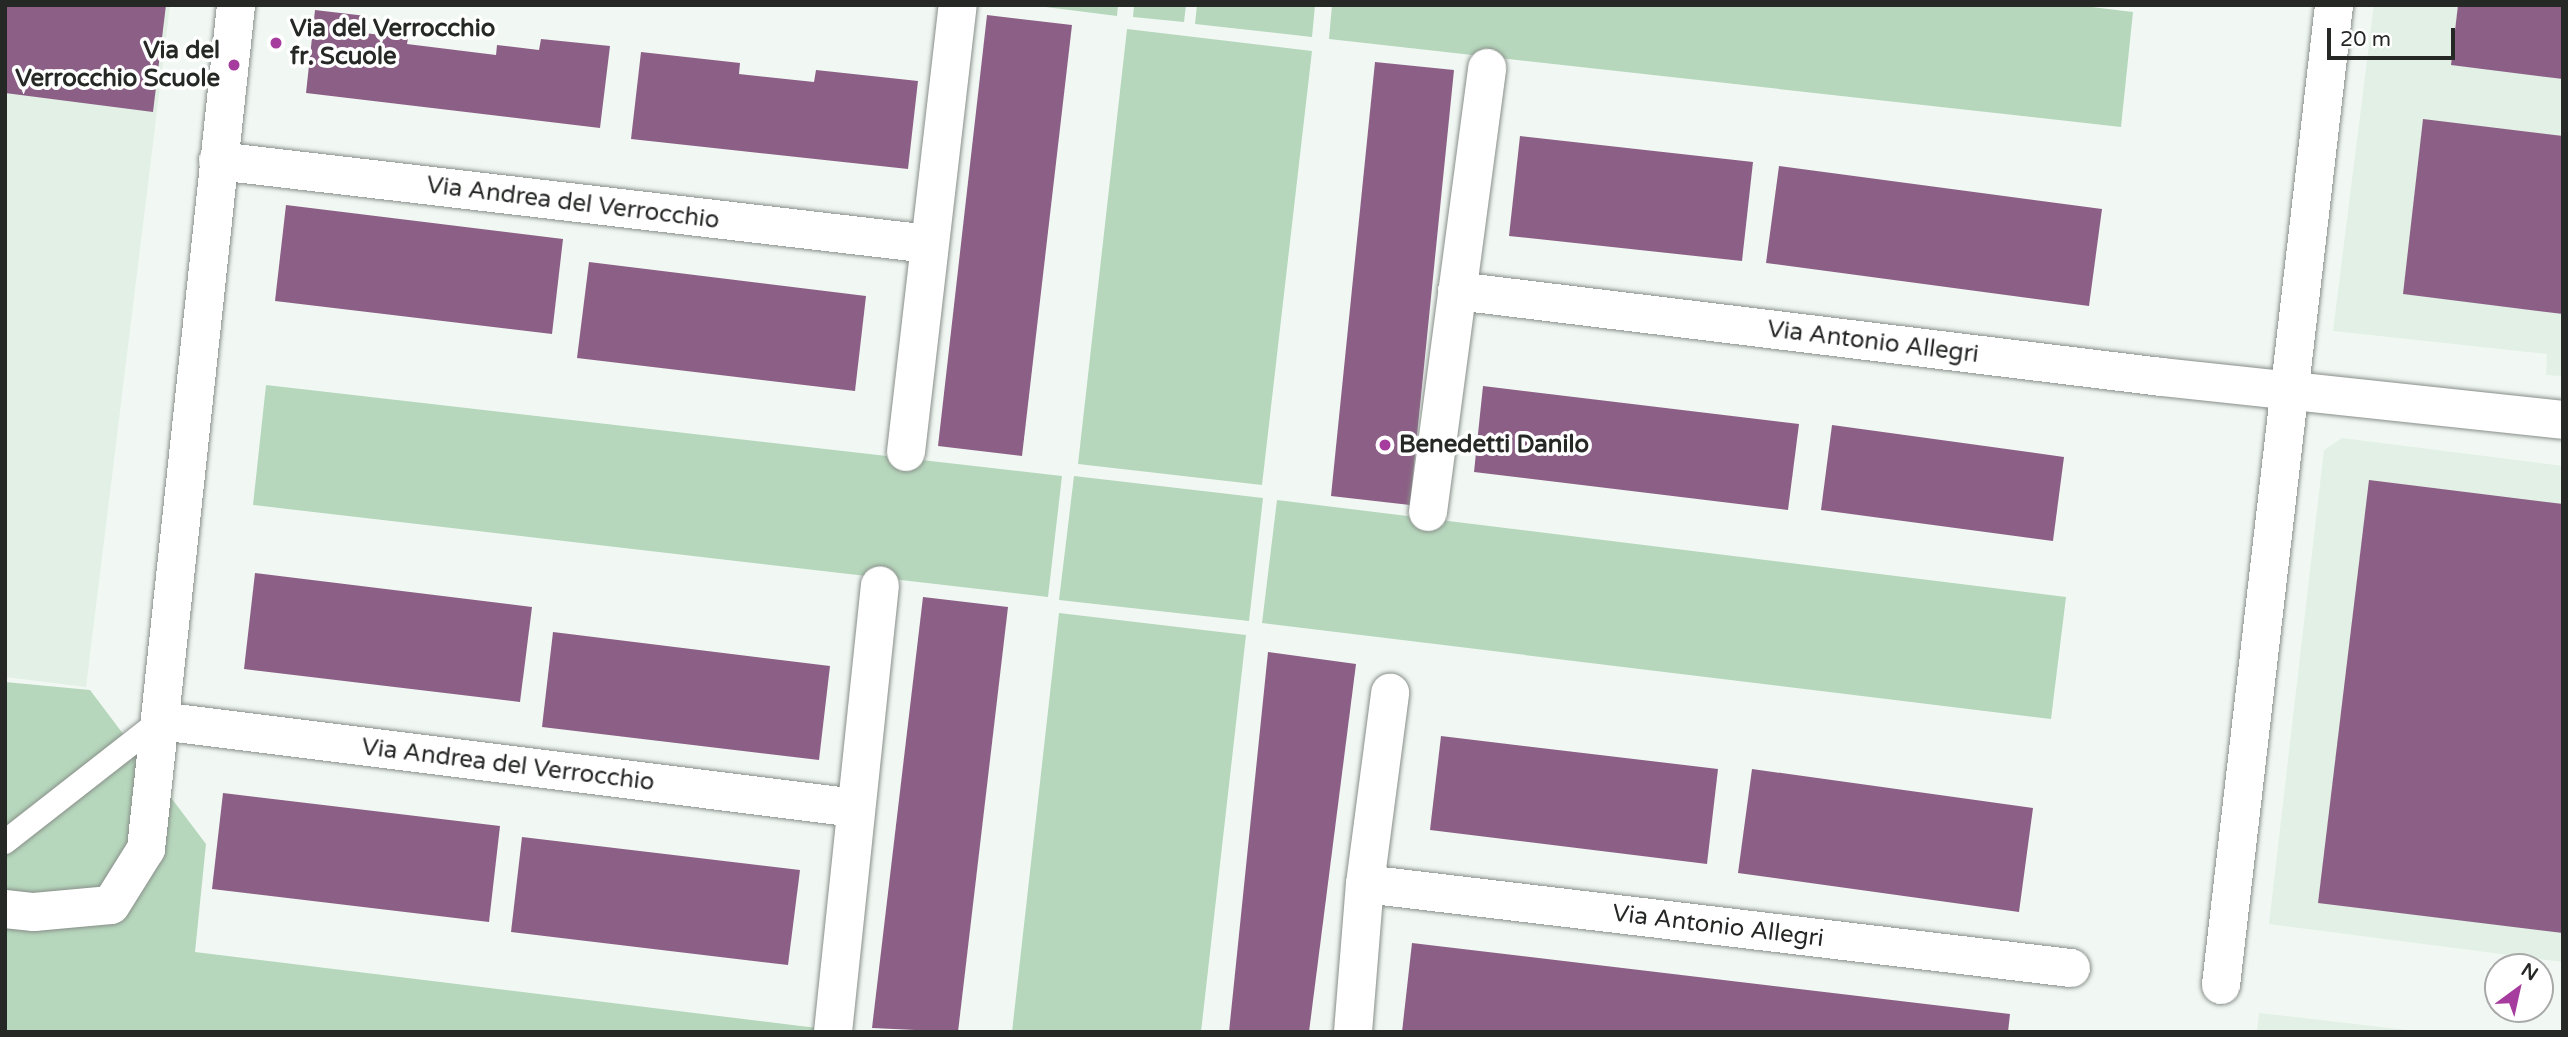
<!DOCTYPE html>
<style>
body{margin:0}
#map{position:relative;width:2568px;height:1037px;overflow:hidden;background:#f1f8f3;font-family:"Varela Round",sans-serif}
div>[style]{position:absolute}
.built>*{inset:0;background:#e2f0e5}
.green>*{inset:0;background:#b6d7bc}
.building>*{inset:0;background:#8c6086}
.roads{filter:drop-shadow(0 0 2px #888e89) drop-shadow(0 0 2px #888e89)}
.lane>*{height:24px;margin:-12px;padding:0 12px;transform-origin:12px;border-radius:12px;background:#fff}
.street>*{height:38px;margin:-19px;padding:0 19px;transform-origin:19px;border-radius:19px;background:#fff}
.dots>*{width:19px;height:19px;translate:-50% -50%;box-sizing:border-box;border:4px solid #fff;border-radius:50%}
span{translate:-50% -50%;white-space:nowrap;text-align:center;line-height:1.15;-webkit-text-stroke:7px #fff;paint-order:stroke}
.poi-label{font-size:24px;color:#262826;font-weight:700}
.left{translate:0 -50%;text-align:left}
.right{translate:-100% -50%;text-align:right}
.street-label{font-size:24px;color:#262826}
.frame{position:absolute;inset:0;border:7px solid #262826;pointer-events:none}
.north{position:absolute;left:2484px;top:953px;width:70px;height:70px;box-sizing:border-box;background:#fff;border:2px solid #a8a9a8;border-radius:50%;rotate:33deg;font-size:19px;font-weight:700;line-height:28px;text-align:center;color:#262826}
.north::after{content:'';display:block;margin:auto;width:24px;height:32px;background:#a63c9d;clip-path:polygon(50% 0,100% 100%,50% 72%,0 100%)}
.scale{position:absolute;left:2327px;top:28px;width:128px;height:32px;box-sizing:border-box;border:4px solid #262826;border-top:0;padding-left:9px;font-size:21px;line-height:24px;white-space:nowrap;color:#262826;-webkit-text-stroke:5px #fff;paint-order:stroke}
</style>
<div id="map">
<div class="built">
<i style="clip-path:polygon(5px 5px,170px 5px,86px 687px,5px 677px)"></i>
<i style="clip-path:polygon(2374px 5px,2563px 5px,2563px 376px,2546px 375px,2547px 354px,2333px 331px)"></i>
<i style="clip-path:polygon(2342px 438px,2563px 466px,2563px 962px,2269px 924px,2324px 450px)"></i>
<i style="clip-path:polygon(2259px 1013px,2424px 1032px,2257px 1032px)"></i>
</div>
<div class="green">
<i style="clip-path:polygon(1030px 5px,1118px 5px,1117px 16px)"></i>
<i style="clip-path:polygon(1134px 5px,1186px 5px,1184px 22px,1133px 17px)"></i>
<i style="clip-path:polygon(1197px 5px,1315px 5px,1312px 37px,1195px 24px)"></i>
<i style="clip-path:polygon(1332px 5px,2075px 5px,2133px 12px,2121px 127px,1329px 39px)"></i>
<i style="clip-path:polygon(1127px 29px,1312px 51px,1262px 485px,1078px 464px)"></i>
<i style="clip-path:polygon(266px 385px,1062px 476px,1048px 597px,253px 505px)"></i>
<i style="clip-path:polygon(1074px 476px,1263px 498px,1249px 621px,1059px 600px)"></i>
<i style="clip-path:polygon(1277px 500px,2066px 597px,2051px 719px,1262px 623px)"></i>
<i style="clip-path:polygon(1059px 613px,1246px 635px,1201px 1032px,1012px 1032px)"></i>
<i style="clip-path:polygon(5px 682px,90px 690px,206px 844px,195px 952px,850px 1032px,5px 1032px)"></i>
</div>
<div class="building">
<i style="clip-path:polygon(5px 5px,166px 5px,153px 112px,5px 93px)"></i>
<i style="clip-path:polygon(2458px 5px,2563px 5px,2563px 79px,2451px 65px)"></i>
<i style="clip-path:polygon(315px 10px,366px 16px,364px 33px,408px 38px,407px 44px,496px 55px,497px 45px,539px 50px,541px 39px,610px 46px,600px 128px,306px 93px)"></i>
<i style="clip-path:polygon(987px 15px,1072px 25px,1022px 456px,938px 446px)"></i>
<i style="clip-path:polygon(641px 52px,740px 63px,739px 74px,814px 82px,816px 70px,918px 81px,908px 169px,631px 139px)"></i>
<i style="clip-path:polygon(1375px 62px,1454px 70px,1410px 505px,1331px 496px)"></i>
<i style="clip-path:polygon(2423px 119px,2563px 136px,2563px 314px,2403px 294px)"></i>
<i style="clip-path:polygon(1520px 136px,1753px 162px,1742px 261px,1509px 236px)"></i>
<i style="clip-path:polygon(1779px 166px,2102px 209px,2089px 306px,1766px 263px)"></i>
<i style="clip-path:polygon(286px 205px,563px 239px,552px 334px,275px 301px)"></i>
<i style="clip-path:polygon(589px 262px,866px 296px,855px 391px,577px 358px)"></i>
<i style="clip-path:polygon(1483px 386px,1799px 424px,1788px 510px,1474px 472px)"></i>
<i style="clip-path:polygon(1832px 425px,2064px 457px,2053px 541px,1821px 510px)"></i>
<i style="clip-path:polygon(2369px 480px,2563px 504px,2563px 933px,2318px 903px)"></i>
<i style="clip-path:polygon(255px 573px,532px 607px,520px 702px,244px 669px)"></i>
<i style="clip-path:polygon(923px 597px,1008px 607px,958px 1032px,872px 1028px)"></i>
<i style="clip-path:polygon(553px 632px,830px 666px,819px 760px,542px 727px)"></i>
<i style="clip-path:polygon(1268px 652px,1356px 664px,1309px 1032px,1229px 1032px)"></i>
<i style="clip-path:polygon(1441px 736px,1718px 769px,1707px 864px,1430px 830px)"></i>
<i style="clip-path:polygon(1752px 769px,2033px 808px,2019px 912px,1738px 873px)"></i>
<i style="clip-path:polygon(223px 793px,500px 826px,489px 922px,212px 889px)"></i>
<i style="clip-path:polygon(522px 837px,800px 870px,788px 965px,511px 932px)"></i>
<i style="clip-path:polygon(1412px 943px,2010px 1014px,2008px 1032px,1402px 1032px)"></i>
</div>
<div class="roads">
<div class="lane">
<i style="left:5px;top:842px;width:197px;rotate:-38deg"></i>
</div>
<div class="street">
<i style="left:218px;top:161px;width:716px;rotate:6.66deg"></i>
<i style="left:1457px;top:291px;width:709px;rotate:6.96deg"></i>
<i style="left:2161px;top:377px;width:404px;rotate:6.1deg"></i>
<i style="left:906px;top:452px;width:450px;rotate:-83.4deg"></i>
<i style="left:1428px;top:512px;width:448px;rotate:-82.4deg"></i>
<i style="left:160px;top:721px;width:701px;rotate:7.13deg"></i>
<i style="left:1365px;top:884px;width:711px;rotate:6.79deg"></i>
<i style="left:5px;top:909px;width:29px;rotate:6deg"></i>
<i style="left:34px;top:912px;width:77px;rotate:-5.2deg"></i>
<i style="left:111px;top:905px;width:66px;rotate:-58deg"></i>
<i style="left:146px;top:849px;width:849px;rotate:-83.91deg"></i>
<i style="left:2221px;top:985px;width:986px;rotate:-83.42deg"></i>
<i style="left:833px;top:1032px;width:449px;rotate:-84deg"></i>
<i style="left:1353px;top:1032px;width:148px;rotate:-85.4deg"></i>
<i style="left:1365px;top:884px;width:193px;rotate:-82.5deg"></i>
</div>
</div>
<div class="dots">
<i style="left:276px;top:43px;background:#a63c9d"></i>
<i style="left:234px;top:65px;background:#a63c9d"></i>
<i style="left:1385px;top:445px;background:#a63c9d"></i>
</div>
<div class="poi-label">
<span class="left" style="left:290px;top:43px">Via del Verrocchio<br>fr. Scuole</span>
<span class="right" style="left:220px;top:65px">Via del<br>Verrocchio Scuole</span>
<span class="left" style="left:1399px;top:445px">Benedetti Danilo</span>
</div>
<div class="street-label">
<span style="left:573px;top:203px;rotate:7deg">Via Andrea del Verrocchio</span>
<span style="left:1873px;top:342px;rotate:7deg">Via Antonio Allegri</span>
<span style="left:508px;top:765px;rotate:7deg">Via Andrea del Verrocchio</span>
<span style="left:1718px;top:926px;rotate:7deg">Via Antonio Allegri</span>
</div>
<div class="frame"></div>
<div class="north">N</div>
<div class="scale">20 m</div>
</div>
